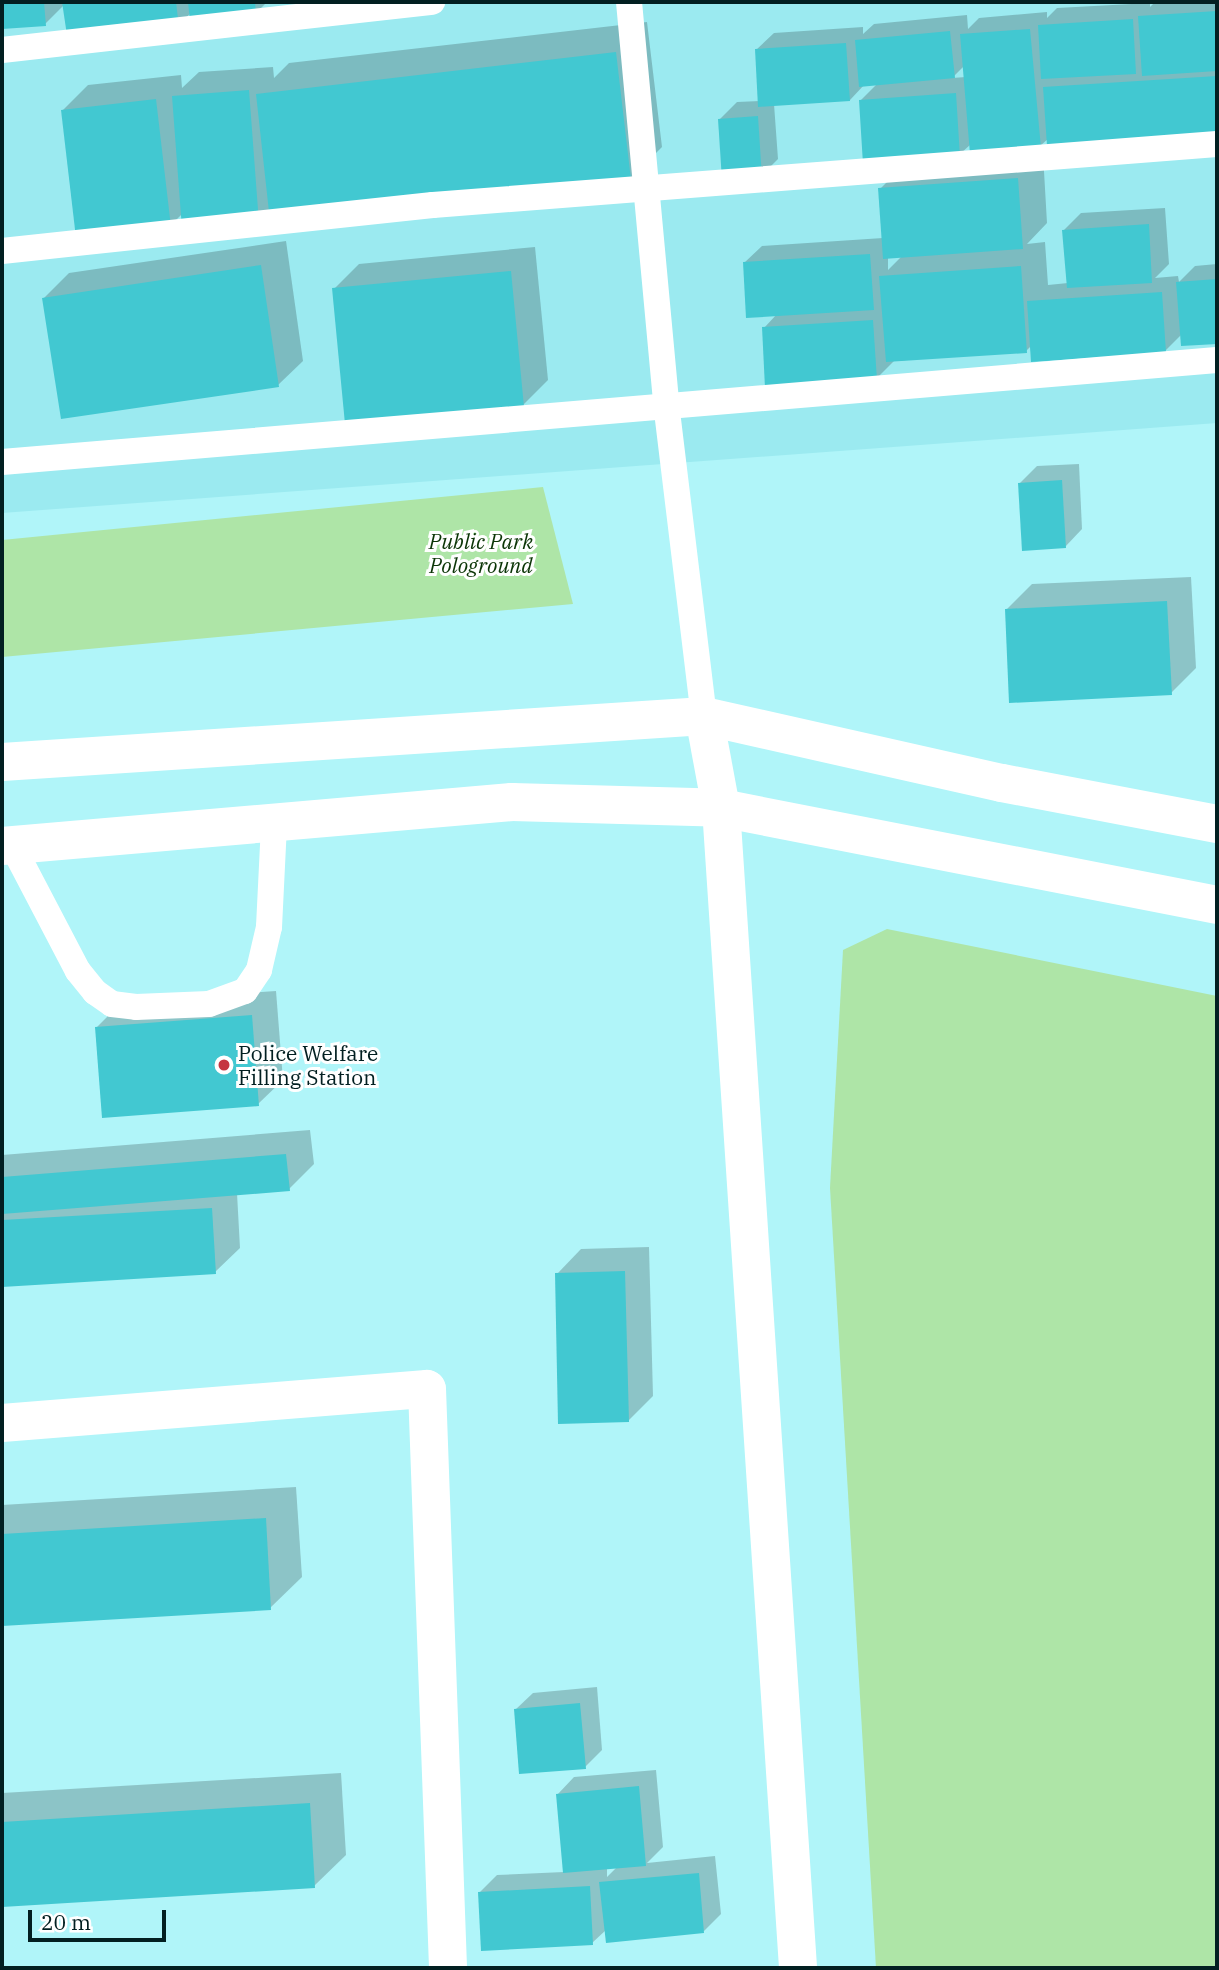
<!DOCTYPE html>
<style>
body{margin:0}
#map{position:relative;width:1219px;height:1970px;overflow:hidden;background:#b0f5f9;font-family:"IBM Plex Serif",serif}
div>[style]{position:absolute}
.built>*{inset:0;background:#9beaf0}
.green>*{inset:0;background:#aee5a7}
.shadow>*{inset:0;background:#0003}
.building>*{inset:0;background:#42c8d1}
.service>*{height:26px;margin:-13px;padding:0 13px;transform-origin:13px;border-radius:13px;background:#fff}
.minor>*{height:38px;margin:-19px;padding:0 19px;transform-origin:19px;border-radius:19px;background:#fff}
.tertiary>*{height:38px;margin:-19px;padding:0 19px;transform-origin:19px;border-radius:19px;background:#fff}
.secondary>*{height:38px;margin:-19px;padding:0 19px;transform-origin:19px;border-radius:19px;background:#fff}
.dots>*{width:19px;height:19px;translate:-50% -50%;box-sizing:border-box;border:4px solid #fff;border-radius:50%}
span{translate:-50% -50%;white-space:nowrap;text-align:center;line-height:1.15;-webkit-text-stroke:6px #fff;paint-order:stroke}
.park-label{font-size:21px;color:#0b3506;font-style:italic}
.poi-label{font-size:21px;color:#021f21}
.left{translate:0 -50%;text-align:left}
.frame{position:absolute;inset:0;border:4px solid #021f21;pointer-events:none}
.scale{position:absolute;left:28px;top:1910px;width:138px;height:32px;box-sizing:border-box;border:4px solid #021f21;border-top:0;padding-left:9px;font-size:21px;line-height:24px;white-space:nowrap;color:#021f21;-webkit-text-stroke:5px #fff;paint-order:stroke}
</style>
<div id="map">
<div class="built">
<i style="clip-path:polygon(2px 2px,1217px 2px,1217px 423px,2px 513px)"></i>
</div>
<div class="green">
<i style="clip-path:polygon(543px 487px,573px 604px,2px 657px,2px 540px)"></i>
<i style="clip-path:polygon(887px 929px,1217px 996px,1217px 1968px,876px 1968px,830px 1188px,843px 950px)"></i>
</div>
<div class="shadow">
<i style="clip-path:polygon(2px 2px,267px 2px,256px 13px,191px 13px,178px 25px,64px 5px,45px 24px,2px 27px)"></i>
<i style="clip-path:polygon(evenodd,1155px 2px,1217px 2px,1217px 133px,1049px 138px,1040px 146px,971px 144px,959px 155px,861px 100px,878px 83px,865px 84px,850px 100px,774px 104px,778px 159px,761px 176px,720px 119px,737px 102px,760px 101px,756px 50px,774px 33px,863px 27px,863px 34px,874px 24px,967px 15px,968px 29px,979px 18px,1047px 12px,1047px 18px,1057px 8px,1150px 3px,1150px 7px,1155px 2px,965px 65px,966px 77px,952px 78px,965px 65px)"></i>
<i style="clip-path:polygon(647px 22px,662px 147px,631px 178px,258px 222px,183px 213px,170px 226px,63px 110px,88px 85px,181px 75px,182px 88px,199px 72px,273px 67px,274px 78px,289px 63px)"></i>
<i style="clip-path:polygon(evenodd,1043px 154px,1047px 223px,1027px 244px,1045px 242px,1048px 285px,1068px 283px,1064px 230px,1081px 213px,1165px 208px,1169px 264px,1155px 278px,1178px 276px,1179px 282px,1195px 266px,1217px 264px,1217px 342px,1182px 345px,1182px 334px,1165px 351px,1032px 345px,1026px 351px,894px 361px,877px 378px,764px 328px,777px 314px,744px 263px,762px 246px,883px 238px,880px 189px,905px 164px,1043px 154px,902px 256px,888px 270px,888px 257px,902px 256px)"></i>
<i style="clip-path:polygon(286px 241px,303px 361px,278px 385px,44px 298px,69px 273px)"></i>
<i style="clip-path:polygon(535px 247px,548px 380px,523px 405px,334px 289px,359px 264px)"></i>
<i style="clip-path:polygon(1079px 464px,1082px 529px,1065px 547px,1020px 483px,1037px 466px)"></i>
<i style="clip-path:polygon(1191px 577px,1196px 668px,1171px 693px,1007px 609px,1032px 584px)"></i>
<i style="clip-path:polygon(276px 991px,283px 1080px,258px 1104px,97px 1027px,122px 1002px)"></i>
<i style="clip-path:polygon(310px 1130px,314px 1164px,289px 1189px,237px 1193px,240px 1248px,215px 1272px,2px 1285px,2px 1155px)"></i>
<i style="clip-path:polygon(649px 1247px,653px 1396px,628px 1421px,557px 1274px,581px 1249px)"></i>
<i style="clip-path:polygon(296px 1487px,302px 1577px,270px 1608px,2px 1624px,2px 1505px)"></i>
<i style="clip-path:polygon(597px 1687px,602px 1750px,585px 1767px,515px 1710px,533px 1693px)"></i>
<i style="clip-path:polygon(evenodd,656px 1770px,663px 1847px,647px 1863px,715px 1856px,721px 1914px,704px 1931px,606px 1930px,592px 1943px,480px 1892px,497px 1875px,564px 1872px,557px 1795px,574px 1777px,656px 1770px,617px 1867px,607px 1877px,607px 1868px,617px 1867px)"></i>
<i style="clip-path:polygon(341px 1773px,346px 1855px,314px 1886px,2px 1905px,2px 1793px)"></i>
</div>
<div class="building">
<i style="clip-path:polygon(2px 2px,44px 2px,46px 26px,2px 29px)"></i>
<i style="clip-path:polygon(62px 2px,176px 2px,179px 27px,68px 42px)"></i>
<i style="clip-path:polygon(188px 2px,255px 2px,256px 15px,190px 21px)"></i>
<i style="clip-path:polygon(1217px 11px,1217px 71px,1142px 76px,1138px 16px)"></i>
<i style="clip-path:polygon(1133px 19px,1136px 74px,1041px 79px,1038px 25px)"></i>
<i style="clip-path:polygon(1030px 29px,1041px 148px,970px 154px,960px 34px)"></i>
<i style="clip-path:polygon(950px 31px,955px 78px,859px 87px,855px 40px)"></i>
<i style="clip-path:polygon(846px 43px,850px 101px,758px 107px,755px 49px)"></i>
<i style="clip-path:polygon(616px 52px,631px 180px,270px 221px,256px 94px)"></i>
<i style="clip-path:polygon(1217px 76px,1217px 135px,1047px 146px,1043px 87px)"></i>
<i style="clip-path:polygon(249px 90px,259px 223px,182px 229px,172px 96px)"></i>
<i style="clip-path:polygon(956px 93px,960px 157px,863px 164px,859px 100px)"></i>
<i style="clip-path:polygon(156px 99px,171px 227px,76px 238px,61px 110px)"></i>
<i style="clip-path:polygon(758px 116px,762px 178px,722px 180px,718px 119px)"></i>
<i style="clip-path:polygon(1018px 178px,1023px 249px,883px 259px,878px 188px)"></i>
<i style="clip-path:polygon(1149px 224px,1152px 283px,1067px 288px,1062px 230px)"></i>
<i style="clip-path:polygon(870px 254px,874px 310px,746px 318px,743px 262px)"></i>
<i style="clip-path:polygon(261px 265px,279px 387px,61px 419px,42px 298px)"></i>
<i style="clip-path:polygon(1021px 266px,1027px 353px,886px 362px,879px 276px)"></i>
<i style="clip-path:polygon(511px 271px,524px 407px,345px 424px,332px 288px)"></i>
<i style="clip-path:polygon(1217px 279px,1217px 344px,1181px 346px,1176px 282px)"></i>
<i style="clip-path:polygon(1162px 292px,1166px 353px,1031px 362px,1027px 301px)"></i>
<i style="clip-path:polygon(873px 320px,877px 380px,765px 388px,762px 327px)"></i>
<i style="clip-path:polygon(1062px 480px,1066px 548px,1022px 551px,1018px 483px)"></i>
<i style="clip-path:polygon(1167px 601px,1172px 695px,1009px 703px,1005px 609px)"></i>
<i style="clip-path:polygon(252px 1015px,259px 1106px,102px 1118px,95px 1027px)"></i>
<i style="clip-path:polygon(286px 1154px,290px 1191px,2px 1214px,2px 1177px)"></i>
<i style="clip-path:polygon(212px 1208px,216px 1274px,2px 1287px,2px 1220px)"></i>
<i style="clip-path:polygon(625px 1271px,629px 1422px,558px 1424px,555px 1273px)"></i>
<i style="clip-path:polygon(266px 1518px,271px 1610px,2px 1626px,2px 1534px)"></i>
<i style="clip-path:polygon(580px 1703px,586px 1769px,519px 1774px,514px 1709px)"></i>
<i style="clip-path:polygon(639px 1786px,646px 1866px,563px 1873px,556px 1794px)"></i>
<i style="clip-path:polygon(310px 1803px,315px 1888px,2px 1907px,2px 1822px)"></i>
<i style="clip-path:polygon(699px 1873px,704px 1933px,606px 1943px,599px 1882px)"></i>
<i style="clip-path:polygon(590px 1886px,593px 1945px,481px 1951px,478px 1892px)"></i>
</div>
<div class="service">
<i style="left:629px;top:2px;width:403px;rotate:84.7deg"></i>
<i style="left:666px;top:403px;width:315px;rotate:83.1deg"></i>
<i style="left:2px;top:50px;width:433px;rotate:-6.4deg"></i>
<i style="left:2px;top:251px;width:433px;rotate:-6.1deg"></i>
<i style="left:433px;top:205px;width:786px;rotate:-4.45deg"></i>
<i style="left:2px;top:462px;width:1219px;rotate:-4.8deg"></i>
<i style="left:12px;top:845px;width:142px;rotate:62.4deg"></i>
<i style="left:78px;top:971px;width:27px;rotate:51deg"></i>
<i style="left:95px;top:992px;width:21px;rotate:35deg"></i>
<i style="left:112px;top:1004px;width:24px;rotate:7deg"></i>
<i style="left:136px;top:1007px;width:73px;rotate:-2.4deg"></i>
<i style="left:209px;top:1004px;width:38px;rotate:-20deg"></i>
<i style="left:245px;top:991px;width:25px;rotate:-56deg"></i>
<i style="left:259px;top:970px;width:44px;rotate:-76.9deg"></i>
<i style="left:269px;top:927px;width:104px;rotate:-87.2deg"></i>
</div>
<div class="minor">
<i style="left:2px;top:1423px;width:426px;rotate:-4.6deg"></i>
<i style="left:427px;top:1389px;width:579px;rotate:87.92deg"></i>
</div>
<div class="tertiary">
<i style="left:704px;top:716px;width:94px;rotate:79.5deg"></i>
<i style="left:721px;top:808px;width:1163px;rotate:86.2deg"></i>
</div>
<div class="secondary">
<i style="left:2px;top:762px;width:704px;rotate:-3.75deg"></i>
<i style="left:704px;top:716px;width:305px;rotate:12.7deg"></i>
<i style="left:1002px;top:783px;width:219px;rotate:10.8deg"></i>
<i style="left:2px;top:846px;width:512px;rotate:-4.93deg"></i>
<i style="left:512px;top:802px;width:209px;rotate:1.6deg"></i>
<i style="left:721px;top:808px;width:505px;rotate:11.07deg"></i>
</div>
<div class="dots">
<i style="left:224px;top:1065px;background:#c53540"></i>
</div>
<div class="park-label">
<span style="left:481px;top:553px">Public Park<br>Pologround</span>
</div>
<div class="poi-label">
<span class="left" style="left:238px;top:1065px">Police Welfare<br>Filling Station</span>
</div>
<div class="frame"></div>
<div class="scale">20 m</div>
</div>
